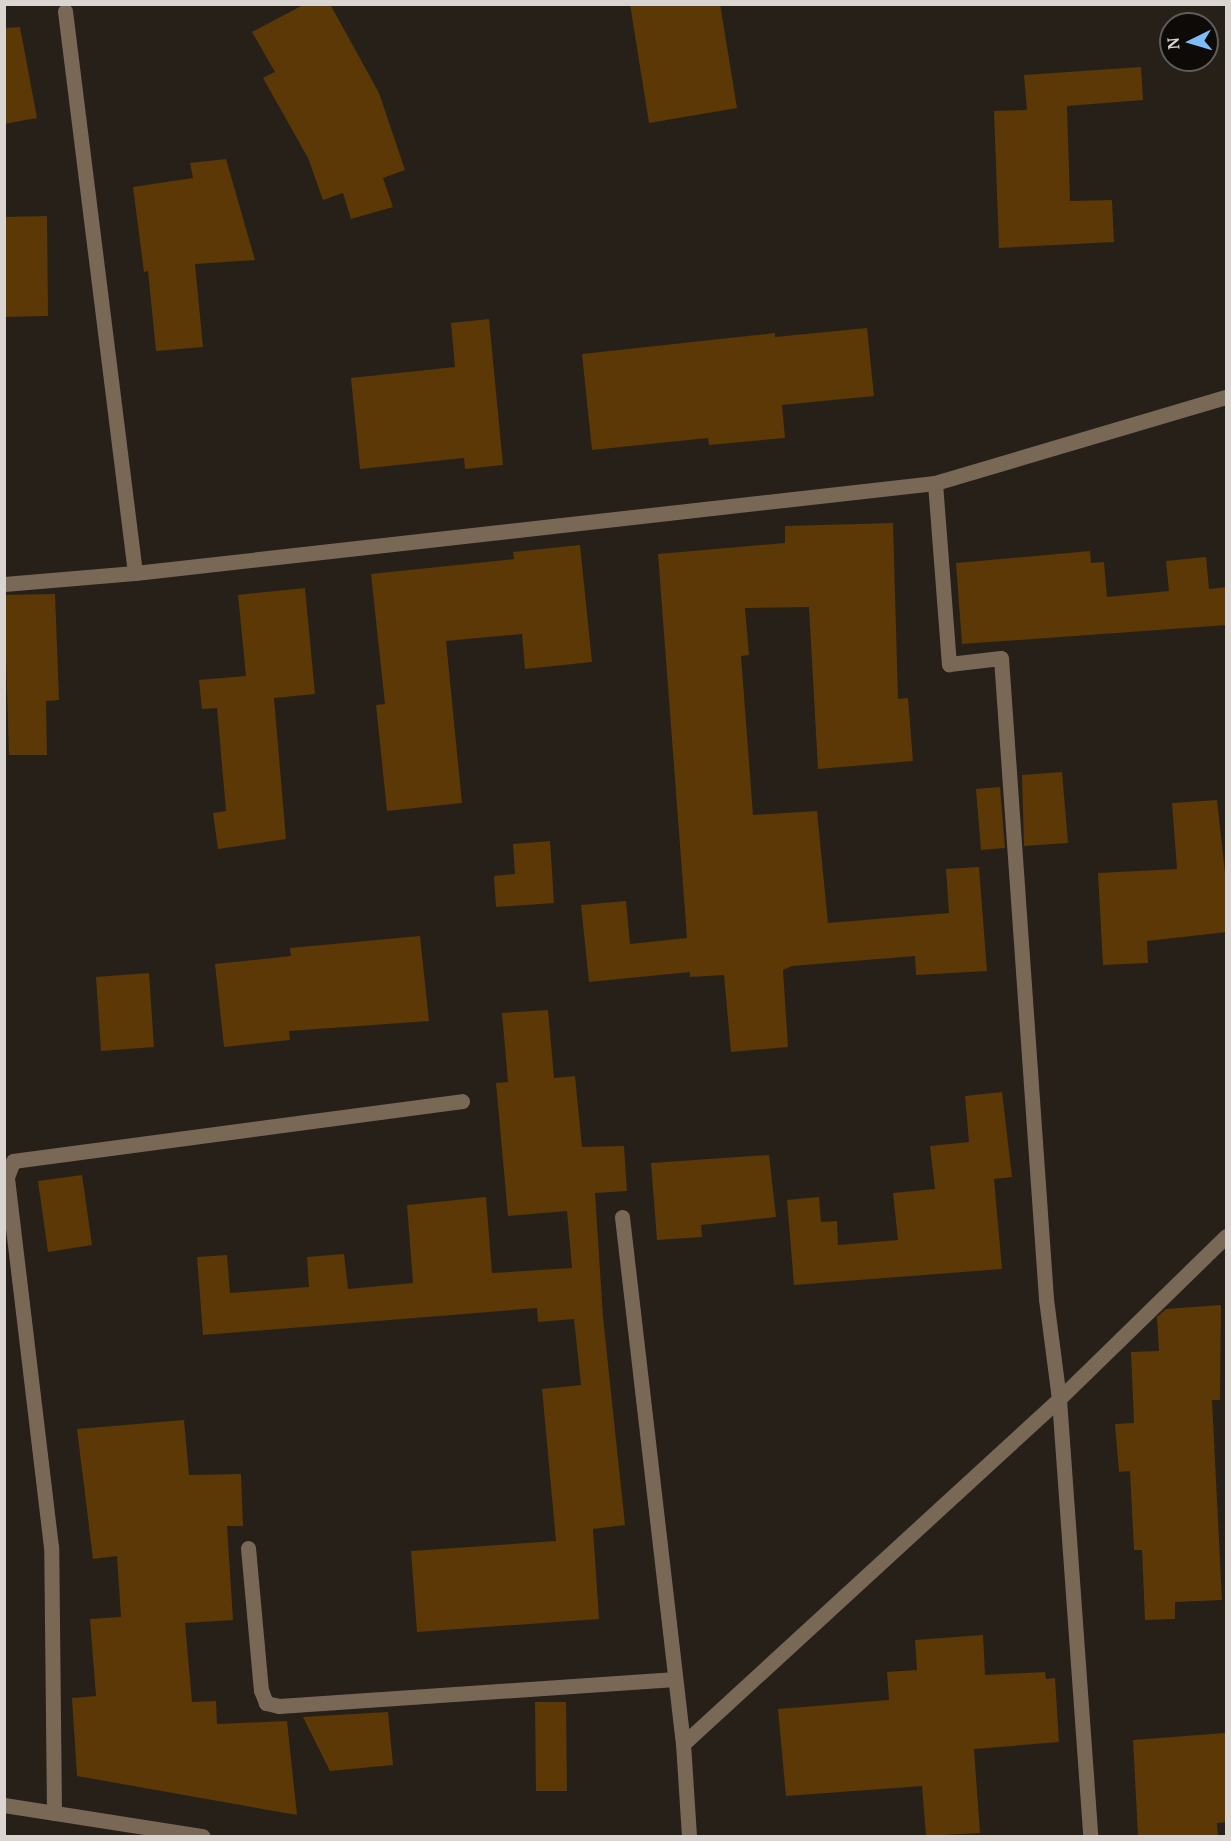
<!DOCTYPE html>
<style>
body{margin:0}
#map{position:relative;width:1231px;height:1841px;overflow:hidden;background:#262019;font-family:"PT Serif",serif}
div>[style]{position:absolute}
.building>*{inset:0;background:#5b3806}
.minor>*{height:15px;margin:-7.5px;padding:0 7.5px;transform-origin:7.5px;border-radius:7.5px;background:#796856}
span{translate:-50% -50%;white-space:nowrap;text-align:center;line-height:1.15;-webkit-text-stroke:4.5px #0d0a07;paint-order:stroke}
.frame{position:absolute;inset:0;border:6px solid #dad5d1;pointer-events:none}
.north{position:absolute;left:1159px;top:12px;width:60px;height:60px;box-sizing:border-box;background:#0d0a07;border:2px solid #5f5b58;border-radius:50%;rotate:265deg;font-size:16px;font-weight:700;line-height:24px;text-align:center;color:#dad5d1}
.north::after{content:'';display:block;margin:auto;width:21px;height:27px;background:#7fbdfa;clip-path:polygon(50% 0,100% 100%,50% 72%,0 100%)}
</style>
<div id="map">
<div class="building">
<i style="clip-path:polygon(305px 4px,330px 4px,379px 93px,405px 170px,383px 178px,393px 207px,351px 219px,343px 193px,323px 200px,308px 158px,263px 78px,275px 72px,252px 32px)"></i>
<i style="clip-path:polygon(630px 4px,720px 4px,737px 108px,649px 123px)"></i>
<i style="clip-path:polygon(20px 27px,37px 118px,4px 124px,4px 28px)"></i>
<i style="clip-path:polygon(1141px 67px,1143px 100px,1067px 106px,1070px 201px,1112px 200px,1114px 242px,999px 248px,994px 111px,1027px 110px,1024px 75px)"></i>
<i style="clip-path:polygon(226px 159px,255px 260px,195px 264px,203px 347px,156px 351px,148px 271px,144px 272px,133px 187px,193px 178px,190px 163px)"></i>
<i style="clip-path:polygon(47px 216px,48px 316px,4px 317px,4px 217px)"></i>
<i style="clip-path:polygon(489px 319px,503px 465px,465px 469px,464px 458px,360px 469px,351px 378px,455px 367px,451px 323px)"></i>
<i style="clip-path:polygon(867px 328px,874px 396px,782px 405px,785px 438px,709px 445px,708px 438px,592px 450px,582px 354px,775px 333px,775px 337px)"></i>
<i style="clip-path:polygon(893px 523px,898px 699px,908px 698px,913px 761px,818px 769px,809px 607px,745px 608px,749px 655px,741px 656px,753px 815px,817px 811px,828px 923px,949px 913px,946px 869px,979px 867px,987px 971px,916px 975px,915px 956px,792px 966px,783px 970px,788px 1047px,731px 1052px,724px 975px,690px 977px,690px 972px,589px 982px,581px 905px,626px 901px,630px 944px,687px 938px,658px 554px,785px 543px,785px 526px)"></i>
<i style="clip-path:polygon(580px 545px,592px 662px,525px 669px,522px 634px,446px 641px,462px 803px,387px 811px,376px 705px,385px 704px,371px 574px,514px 559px,513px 552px)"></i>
<i style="clip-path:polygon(1090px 551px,1091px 563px,1104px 562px,1107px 597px,1169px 591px,1166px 561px,1206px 557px,1209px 589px,1227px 587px,1227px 625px,962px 644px,956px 563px)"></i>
<i style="clip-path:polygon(305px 588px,315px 694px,274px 698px,286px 839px,218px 849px,213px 813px,226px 811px,217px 708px,202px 709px,199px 680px,246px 676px,238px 595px)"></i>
<i style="clip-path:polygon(55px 594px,59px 700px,46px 701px,47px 755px,9px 755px,4px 595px)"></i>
<i style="clip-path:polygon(1062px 772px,1068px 843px,1024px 846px,1022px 775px)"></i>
<i style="clip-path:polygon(1000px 787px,1005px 848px,981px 850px,976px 789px)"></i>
<i style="clip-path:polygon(1217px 800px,1227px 891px,1227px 932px,1147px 941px,1148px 963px,1103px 965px,1098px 873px,1177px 869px,1172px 803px)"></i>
<i style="clip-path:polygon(550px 841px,554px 903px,496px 907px,494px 876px,515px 874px,513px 844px)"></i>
<i style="clip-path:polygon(420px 936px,429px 1021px,289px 1031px,290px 1040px,224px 1047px,215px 964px,291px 956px,290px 948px)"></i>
<i style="clip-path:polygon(149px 973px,154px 1047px,101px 1051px,96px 977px)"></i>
<i style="clip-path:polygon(548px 1010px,554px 1078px,575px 1076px,582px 1147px,624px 1146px,627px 1191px,595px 1193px,603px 1317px,625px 1525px,593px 1529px,599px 1619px,417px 1632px,411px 1551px,556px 1541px,542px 1389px,581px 1385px,574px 1319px,538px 1322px,537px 1308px,203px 1335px,197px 1257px,227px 1255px,230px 1293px,309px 1287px,307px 1257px,344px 1254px,348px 1289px,413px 1283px,407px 1205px,486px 1197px,492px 1273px,572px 1268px,567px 1211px,508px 1216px,496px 1083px,508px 1082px,502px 1013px)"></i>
<i style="clip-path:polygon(1002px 1092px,1012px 1177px,994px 1179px,1002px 1269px,794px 1285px,787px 1200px,819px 1197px,821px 1222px,837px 1221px,838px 1245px,898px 1240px,893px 1193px,935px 1189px,930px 1146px,969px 1142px,965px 1096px)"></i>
<i style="clip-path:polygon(769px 1155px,776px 1217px,701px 1225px,702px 1237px,657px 1240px,651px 1163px)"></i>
<i style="clip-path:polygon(82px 1175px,92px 1245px,48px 1252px,38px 1181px)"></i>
<i style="clip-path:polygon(1221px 1305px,1220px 1400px,1212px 1400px,1222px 1600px,1175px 1602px,1175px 1619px,1145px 1620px,1142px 1550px,1134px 1550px,1130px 1471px,1119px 1472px,1115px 1424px,1134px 1423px,1131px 1352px,1159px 1351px,1157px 1317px,1166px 1309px)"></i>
<i style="clip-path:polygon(184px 1420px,189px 1475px,241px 1474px,243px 1526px,227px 1526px,233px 1620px,185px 1623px,192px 1702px,216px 1701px,217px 1724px,287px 1721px,297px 1815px,77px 1776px,72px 1698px,96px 1696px,90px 1619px,121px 1617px,117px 1556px,93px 1559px,77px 1429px)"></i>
<i style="clip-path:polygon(983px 1635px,985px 1675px,1045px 1672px,1046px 1679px,1055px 1678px,1059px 1742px,974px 1749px,980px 1833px,926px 1836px,922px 1786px,786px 1796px,778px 1709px,889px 1700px,887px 1672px,917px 1670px,915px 1640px)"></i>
<i style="clip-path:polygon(535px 1702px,566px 1702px,567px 1791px,536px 1791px)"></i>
<i style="clip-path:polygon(388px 1712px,393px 1765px,330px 1771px,303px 1717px)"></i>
<i style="clip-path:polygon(1225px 1733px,1227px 1822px,1217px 1823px,1218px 1836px,1138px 1836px,1133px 1740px)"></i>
</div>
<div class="minor">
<i style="left:65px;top:11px;width:566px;rotate:82.9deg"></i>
<i style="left:935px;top:483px;width:182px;rotate:85.6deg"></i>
<i style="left:949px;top:664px;width:52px;rotate:-6.6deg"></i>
<i style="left:1001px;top:658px;width:643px;rotate:85.98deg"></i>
<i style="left:1046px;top:1299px;width:101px;rotate:82.6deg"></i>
<i style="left:1059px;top:1399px;width:438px;rotate:85.9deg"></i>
<i style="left:4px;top:584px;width:131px;rotate:-4.8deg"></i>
<i style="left:135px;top:573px;width:805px;rotate:-6.42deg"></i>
<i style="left:935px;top:483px;width:303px;rotate:-16.5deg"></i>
<i style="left:622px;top:1217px;width:531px;rotate:83.4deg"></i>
<i style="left:248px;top:1548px;width:143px;rotate:84.8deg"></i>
<i style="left:261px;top:1690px;width:14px;rotate:69deg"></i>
<i style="left:266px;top:1703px;width:13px;rotate:13deg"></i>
<i style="left:279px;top:1706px;width:397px;rotate:-3.9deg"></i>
<i style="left:4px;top:1805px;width:201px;rotate:8.9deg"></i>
<i style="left:54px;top:1813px;width:266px;rotate:-90.6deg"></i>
<i style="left:51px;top:1547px;width:373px;rotate:-96.8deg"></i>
<i style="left:7px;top:1177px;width:17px;rotate:-69deg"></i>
<i style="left:13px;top:1161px;width:453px;rotate:-7.6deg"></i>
<i style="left:689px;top:1836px;width:92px;rotate:-93.7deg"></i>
<i style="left:683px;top:1744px;width:510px;rotate:-42.54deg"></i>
<i style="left:1059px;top:1399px;width:233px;rotate:-44.3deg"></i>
</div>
<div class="frame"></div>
<div class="north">N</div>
</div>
